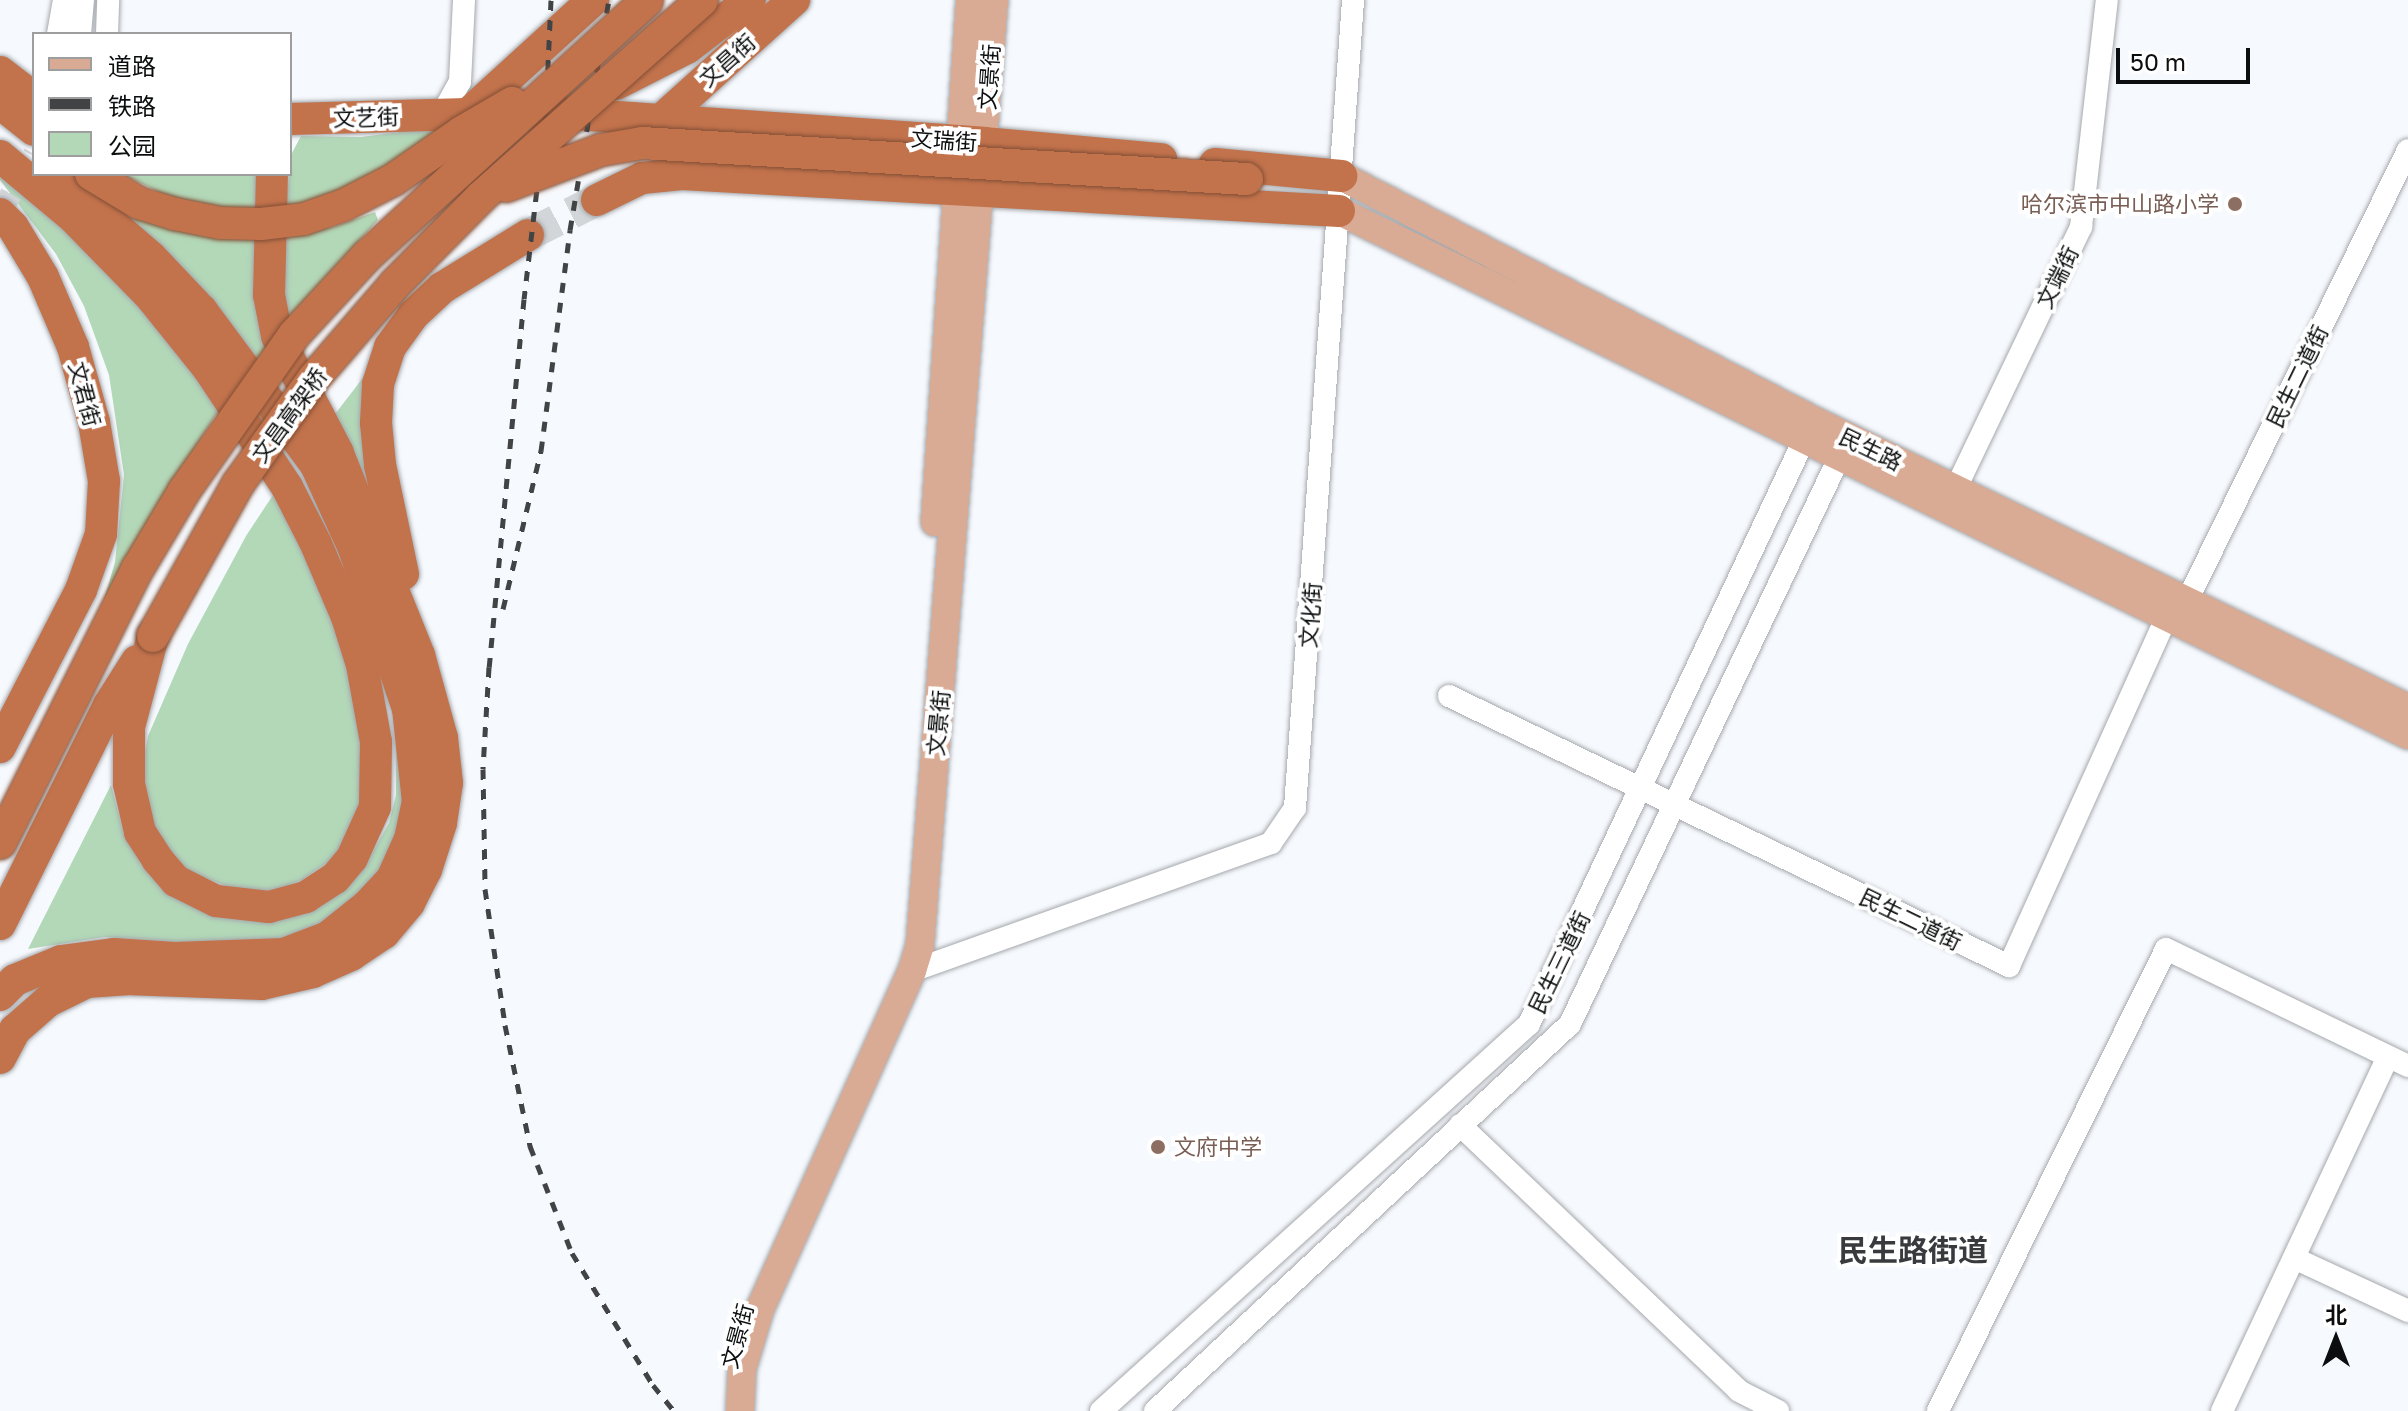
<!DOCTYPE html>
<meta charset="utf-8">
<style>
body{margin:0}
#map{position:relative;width:2408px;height:1411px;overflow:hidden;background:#f6f9fd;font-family:"Golos Text","Noto Sans SC",sans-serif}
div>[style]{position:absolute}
.green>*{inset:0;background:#b2d8b8}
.minor-tunnel>*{height:22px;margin-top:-11px;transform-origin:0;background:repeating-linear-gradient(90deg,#d3d6d9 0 22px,transparent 0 33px)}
.highway-tunnel>*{height:32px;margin-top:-16px;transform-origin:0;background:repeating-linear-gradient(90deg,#d3d6d9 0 32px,transparent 0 48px)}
.roads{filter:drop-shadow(0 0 2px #a5a8ac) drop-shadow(0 0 2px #a5a8ac)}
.minor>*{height:22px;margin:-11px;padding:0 11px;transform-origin:11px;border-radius:11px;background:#fff}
.major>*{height:28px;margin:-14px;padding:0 14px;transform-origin:14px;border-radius:14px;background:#daab94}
.highway>*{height:32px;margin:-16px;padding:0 16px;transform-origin:16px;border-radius:16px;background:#c2734c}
.rail>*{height:5px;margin-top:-2.5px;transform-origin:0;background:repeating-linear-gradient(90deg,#414345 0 10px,transparent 0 20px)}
.bridges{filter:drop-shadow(0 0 2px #824f36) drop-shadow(0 0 2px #824f36)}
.highway-bridge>*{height:32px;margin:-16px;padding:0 16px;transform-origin:16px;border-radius:16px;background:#c2734c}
.dots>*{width:22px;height:22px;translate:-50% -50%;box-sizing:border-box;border:4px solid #fff;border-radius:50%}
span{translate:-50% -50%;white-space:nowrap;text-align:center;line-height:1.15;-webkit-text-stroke:8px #fff;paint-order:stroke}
.street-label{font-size:22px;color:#0c0d0e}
.education-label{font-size:22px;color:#785e54}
.right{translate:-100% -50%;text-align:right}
.left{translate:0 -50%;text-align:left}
.district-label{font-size:30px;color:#383a3d;font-weight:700}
.legend{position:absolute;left:32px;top:32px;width:260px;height:144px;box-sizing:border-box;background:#fff;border:2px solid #9e9e9f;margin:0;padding:10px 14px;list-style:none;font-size:24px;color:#0c0d0e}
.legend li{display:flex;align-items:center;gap:16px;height:40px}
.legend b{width:40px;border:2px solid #9e9e9f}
.north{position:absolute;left:2296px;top:1299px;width:80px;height:80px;-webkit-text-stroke:6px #fff;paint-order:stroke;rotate:0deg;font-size:22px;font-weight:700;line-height:32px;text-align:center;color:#0c0d0e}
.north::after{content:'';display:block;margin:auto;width:28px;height:36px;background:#0c0d0e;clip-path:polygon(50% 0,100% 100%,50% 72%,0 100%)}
.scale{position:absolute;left:2116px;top:48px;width:134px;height:36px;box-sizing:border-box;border:4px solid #0c0d0e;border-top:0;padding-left:10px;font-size:24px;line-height:28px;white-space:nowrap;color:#0c0d0e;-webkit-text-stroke:6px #fff;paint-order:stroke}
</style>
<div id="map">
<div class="green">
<i style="clip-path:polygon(454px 125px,369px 185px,285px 208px,292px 153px,301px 136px,361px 137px)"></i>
<i style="clip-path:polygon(0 173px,121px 277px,222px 405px,170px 487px,101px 610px,115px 562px,124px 475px,109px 375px,84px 306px,56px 254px,0 180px)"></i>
<i style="clip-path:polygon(76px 174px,255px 238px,269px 346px,256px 362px)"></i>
<i style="clip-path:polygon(122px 174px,263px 174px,256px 212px,233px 212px,167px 196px)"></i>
<i style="clip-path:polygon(375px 212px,378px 220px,286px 320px,281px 237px,333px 227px)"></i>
<i style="clip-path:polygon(379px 357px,381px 517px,332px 418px)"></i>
<i style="clip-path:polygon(277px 489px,360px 690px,366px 797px,341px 853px,302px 880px,280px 889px,253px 892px,226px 886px,190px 872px,171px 853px,153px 828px,142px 768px,148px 736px,188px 644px,246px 536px)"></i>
<i style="clip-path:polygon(396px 731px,403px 808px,396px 838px,383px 866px,364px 890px,316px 926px,288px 938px,216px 945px,105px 937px,28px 949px,111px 785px,124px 834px,141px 864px,160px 886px,184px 903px,213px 914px,364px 867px,389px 823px,396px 795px)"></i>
</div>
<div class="minor-tunnel">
<i style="left:0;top:213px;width:68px;rotate:-60deg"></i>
</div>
<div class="highway-tunnel">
<i style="left:528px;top:235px;width:77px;rotate:-26.9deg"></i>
</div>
<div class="roads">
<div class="minor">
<i style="left:58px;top:34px;width:35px;rotate:-80deg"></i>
<i style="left:80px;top:34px;width:34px;rotate:-85deg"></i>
<i style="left:107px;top:34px;width:34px;rotate:-88deg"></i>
<i style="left:442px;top:114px;width:37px;rotate:-61deg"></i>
<i style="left:460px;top:82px;width:82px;rotate:-87.2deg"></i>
<i style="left:1955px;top:490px;width:292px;rotate:-64.4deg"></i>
<i style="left:2081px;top:227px;width:228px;rotate:-83.5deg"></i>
<i style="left:2187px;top:601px;width:502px;rotate:-63.89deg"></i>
<i style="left:1449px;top:696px;width:622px;rotate:25.74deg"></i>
<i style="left:2009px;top:966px;width:396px;rotate:-65.7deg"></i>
<i style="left:912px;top:971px;width:381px;rotate:-19.6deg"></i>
<i style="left:1271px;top:843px;width:42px;rotate:-55.6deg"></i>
<i style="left:1295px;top:808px;width:810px;rotate:-85.89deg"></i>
<i style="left:1460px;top:1125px;width:385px;rotate:43.6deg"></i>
<i style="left:1739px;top:1391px;width:44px;rotate:27.1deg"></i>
<i style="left:2294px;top:1258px;width:126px;rotate:24.9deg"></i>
<i style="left:1101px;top:1411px;width:577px;rotate:-42.12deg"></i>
<i style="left:1529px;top:1024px;width:662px;rotate:-64.79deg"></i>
<i style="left:1155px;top:1411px;width:567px;rotate:-43deg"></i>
<i style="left:1570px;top:1024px;width:643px;rotate:-64.59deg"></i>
<i style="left:1938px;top:1411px;width:515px;rotate:-63.73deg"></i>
<i style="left:2166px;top:949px;width:269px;rotate:25.8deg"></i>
<i style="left:2222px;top:1411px;width:391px;rotate:-64.9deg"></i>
</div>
<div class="major">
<i style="left:1341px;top:176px;width:531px;rotate:27.34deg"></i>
<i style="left:1813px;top:420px;width:661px;rotate:25.83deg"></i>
<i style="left:1339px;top:211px;width:1191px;rotate:26.11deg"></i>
<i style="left:935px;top:522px;width:523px;rotate:-86.16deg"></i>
<i style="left:740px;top:1411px;width:42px;rotate:-87.3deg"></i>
<i style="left:742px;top:1369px;width:63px;rotate:-73.3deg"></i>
<i style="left:760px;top:1309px;width:371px;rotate:-65.8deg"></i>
<i style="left:912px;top:971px;width:27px;rotate:-73deg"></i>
<i style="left:920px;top:945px;width:948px;rotate:-85.52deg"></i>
</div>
<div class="highway">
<i style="left:0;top:72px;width:43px;rotate:37.4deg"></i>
<i style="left:616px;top:84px;width:80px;rotate:-26.9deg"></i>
<i style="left:687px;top:48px;width:79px;rotate:-37.3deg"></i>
<i style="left:0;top:103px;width:43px;rotate:38.5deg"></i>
<i style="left:469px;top:113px;width:168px;rotate:-42.3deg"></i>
<i style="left:290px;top:119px;width:256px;rotate:-1.6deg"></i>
<i style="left:546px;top:112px;width:439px;rotate:4deg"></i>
<i style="left:984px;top:143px;width:178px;rotate:5.2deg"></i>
<i style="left:660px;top:121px;width:181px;rotate:-42.1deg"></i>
<i style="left:0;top:156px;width:95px;rotate:39.9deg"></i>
<i style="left:73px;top:217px;width:112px;rotate:45.7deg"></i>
<i style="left:151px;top:297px;width:91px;rotate:51.2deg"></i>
<i style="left:208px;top:368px;width:143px;rotate:56.4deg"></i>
<i style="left:287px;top:487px;width:64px;rotate:63deg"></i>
<i style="left:316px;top:544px;width:79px;rotate:67deg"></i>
<i style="left:347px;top:617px;width:50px;rotate:72.6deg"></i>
<i style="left:362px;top:665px;width:78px;rotate:79.7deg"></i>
<i style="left:376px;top:742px;width:65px;rotate:90.9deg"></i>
<i style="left:375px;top:807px;width:56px;rotate:114.3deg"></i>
<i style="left:352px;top:858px;width:26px;rotate:130deg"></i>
<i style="left:335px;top:878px;width:35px;rotate:147deg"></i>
<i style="left:306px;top:897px;width:38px;rotate:165deg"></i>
<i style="left:269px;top:907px;width:53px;rotate:-173.5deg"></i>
<i style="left:216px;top:901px;width:45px;rotate:-153.4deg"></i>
<i style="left:176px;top:881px;width:28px;rotate:-131deg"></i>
<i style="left:158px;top:860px;width:33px;rotate:-123deg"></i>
<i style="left:140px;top:832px;width:49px;rotate:-102.9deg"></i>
<i style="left:129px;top:784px;width:57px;rotate:-90deg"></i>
<i style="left:129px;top:727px;width:94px;rotate:-75.2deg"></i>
<i style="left:1215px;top:164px;width:127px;rotate:5.4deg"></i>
<i style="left:597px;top:200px;width:50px;rotate:-26.1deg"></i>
<i style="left:642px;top:178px;width:40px;rotate:-5.7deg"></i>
<i style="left:682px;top:174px;width:658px;rotate:3.22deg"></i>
<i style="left:0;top:214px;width:18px;rotate:45deg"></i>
<i style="left:13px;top:227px;width:58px;rotate:59deg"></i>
<i style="left:43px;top:277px;width:76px;rotate:66.8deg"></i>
<i style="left:73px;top:347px;width:78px;rotate:74.4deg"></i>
<i style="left:94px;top:422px;width:60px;rotate:80.4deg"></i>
<i style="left:104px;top:481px;width:53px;rotate:93.2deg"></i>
<i style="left:101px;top:534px;width:59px;rotate:109.7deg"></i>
<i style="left:81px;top:590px;width:177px;rotate:117.3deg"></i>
<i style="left:403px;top:574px;width:111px;rotate:-101.9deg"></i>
<i style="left:380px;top:465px;width:42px;rotate:-95.4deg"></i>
<i style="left:376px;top:423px;width:39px;rotate:-87deg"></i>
<i style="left:378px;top:384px;width:39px;rotate:-72deg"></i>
<i style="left:390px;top:347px;width:39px;rotate:-54deg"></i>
<i style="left:413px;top:315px;width:40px;rotate:-43deg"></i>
<i style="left:442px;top:288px;width:101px;rotate:-31.6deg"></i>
<i style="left:0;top:924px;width:245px;rotate:-63.5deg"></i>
<i style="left:109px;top:705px;width:52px;rotate:-57.5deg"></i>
<i style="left:0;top:995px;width:21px;rotate:-45deg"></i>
<i style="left:15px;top:980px;width:50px;rotate:-22.4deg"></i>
<i style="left:61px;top:961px;width:53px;rotate:-7.5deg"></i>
<i style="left:114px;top:954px;width:61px;rotate:3.8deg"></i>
<i style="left:175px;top:958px;width:109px;rotate:-2.1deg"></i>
<i style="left:284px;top:954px;width:47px;rotate:-21.1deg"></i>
<i style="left:328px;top:937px;width:50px;rotate:-38.5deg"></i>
<i style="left:367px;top:906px;width:37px;rotate:-47deg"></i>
<i style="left:392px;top:879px;width:44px;rotate:-65.8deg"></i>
<i style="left:410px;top:839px;width:38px;rotate:-78deg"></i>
<i style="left:418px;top:802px;width:94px;rotate:-96.1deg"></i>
<i style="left:408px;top:709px;width:172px;rotate:-108.6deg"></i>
<i style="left:353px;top:546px;width:89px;rotate:-114.6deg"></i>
<i style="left:316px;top:465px;width:192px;rotate:-126.5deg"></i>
<i style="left:202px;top:311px;width:74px;rotate:-133.4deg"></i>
<i style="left:151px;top:257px;width:127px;rotate:-139.2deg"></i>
<i style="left:0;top:1058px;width:32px;rotate:-62deg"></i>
<i style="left:15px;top:1030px;width:44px;rotate:-41.3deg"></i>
<i style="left:48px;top:1001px;width:43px;rotate:-26deg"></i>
<i style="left:87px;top:982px;width:39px;rotate:-4deg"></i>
<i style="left:126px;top:979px;width:136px;rotate:2.1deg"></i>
<i style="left:262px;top:984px;width:52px;rotate:-13.2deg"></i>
<i style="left:313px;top:972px;width:42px;rotate:-24.1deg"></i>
<i style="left:351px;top:955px;width:40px;rotate:-34deg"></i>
<i style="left:384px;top:933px;width:39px;rotate:-50deg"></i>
<i style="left:409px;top:903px;width:37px;rotate:-63deg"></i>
<i style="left:426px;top:870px;width:49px;rotate:-72.3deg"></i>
<i style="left:441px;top:823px;width:40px;rotate:-81.5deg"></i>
<i style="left:447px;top:783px;width:45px;rotate:-96.3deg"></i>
<i style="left:442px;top:738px;width:86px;rotate:-105.5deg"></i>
<i style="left:419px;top:655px;width:218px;rotate:-111.9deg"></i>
<i style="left:338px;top:453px;width:132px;rotate:-117.5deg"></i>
<i style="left:277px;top:336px;width:42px;rotate:-101deg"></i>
<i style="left:269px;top:295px;width:121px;rotate:-88.6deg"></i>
</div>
</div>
<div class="rail">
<i style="left:551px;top:0;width:112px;rotate:92.6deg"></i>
<i style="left:546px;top:112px;width:188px;rotate:96.7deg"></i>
<i style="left:524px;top:299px;width:370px;rotate:95.4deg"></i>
<i style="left:489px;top:667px;width:102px;rotate:93.4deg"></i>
<i style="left:483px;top:769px;width:120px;rotate:89deg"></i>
<i style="left:485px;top:889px;width:137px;rotate:81.6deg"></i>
<i style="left:505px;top:1025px;width:124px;rotate:78.3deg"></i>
<i style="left:530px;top:1146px;width:115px;rotate:68.6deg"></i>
<i style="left:572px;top:1253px;width:155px;rotate:58.5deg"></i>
<i style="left:653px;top:1385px;width:33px;rotate:51deg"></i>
<i style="left:503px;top:609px;width:163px;rotate:-76.5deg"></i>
<i style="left:541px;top:451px;width:223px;rotate:-82.5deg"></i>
<i style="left:570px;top:230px;width:233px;rotate:-80.4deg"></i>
</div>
<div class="bridges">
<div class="highway-bridge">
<i style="left:91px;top:174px;width:56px;rotate:31.1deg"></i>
<i style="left:139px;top:203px;width:38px;rotate:17deg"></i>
<i style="left:175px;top:214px;width:46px;rotate:11.3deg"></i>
<i style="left:220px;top:223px;width:41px;rotate:1.4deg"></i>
<i style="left:261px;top:224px;width:43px;rotate:-6.6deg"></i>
<i style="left:304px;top:219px;width:42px;rotate:-19.3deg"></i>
<i style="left:344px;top:205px;width:55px;rotate:-27deg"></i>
<i style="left:393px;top:180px;width:84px;rotate:-34.8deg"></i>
<i style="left:462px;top:132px;width:58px;rotate:-30.1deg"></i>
<i style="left:506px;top:186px;width:102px;rotate:-20.8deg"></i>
<i style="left:601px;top:150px;width:42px;rotate:-9.7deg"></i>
<i style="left:642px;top:143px;width:606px;rotate:3.41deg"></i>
<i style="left:153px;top:636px;width:174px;rotate:-60.8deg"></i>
<i style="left:238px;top:484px;width:130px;rotate:-54.4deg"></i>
<i style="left:314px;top:378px;width:124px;rotate:-49.2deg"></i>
<i style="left:395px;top:284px;width:122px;rotate:-45.3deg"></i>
<i style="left:481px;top:197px;width:296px;rotate:-41.7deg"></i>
<i style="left:0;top:843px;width:308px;rotate:-63.4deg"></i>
<i style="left:138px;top:568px;width:90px;rotate:-59.1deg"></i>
<i style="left:184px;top:491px;width:191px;rotate:-54.8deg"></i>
<i style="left:294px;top:335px;width:108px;rotate:-47.3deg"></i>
<i style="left:367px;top:256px;width:379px;rotate:-42.4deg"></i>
</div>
</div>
<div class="dots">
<i style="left:2235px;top:204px;background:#8d6e63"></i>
<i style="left:1158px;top:1147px;background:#8d6e63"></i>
</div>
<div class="street-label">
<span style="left:727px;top:60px;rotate:-42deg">文昌街</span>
<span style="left:989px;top:77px;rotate:-86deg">文景街</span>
<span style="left:366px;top:117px;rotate:-2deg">文艺街</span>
<span style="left:944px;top:140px;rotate:4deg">文瑞街</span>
<span style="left:2057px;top:277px;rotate:-64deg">文端街</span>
<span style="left:2297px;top:376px;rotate:-64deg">民生二道街</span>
<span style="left:85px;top:394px;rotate:75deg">文君街</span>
<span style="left:289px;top:415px;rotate:-54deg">文昌高架桥</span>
<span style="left:1871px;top:449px;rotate:26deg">民生路</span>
<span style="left:1310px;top:615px;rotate:-86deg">文化街</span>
<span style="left:938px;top:723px;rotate:-85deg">文景街</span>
<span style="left:1911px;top:919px;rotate:26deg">民生二道街</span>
<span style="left:1559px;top:962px;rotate:-64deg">民生三道街</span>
<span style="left:737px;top:1336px;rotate:-75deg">文景街</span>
</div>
<div class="education-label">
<span class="right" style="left:2219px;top:204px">哈尔滨市中山路小学</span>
<span class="left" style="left:1174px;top:1147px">文府中学</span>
</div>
<div class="district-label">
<span style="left:1913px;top:1250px">民生路街道</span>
</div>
<ul class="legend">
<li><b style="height:10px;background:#daab94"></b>道路</li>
<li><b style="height:10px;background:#414345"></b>铁路</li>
<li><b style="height:22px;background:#b2d8b8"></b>公园</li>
</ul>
<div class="north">北</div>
<div class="scale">50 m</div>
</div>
